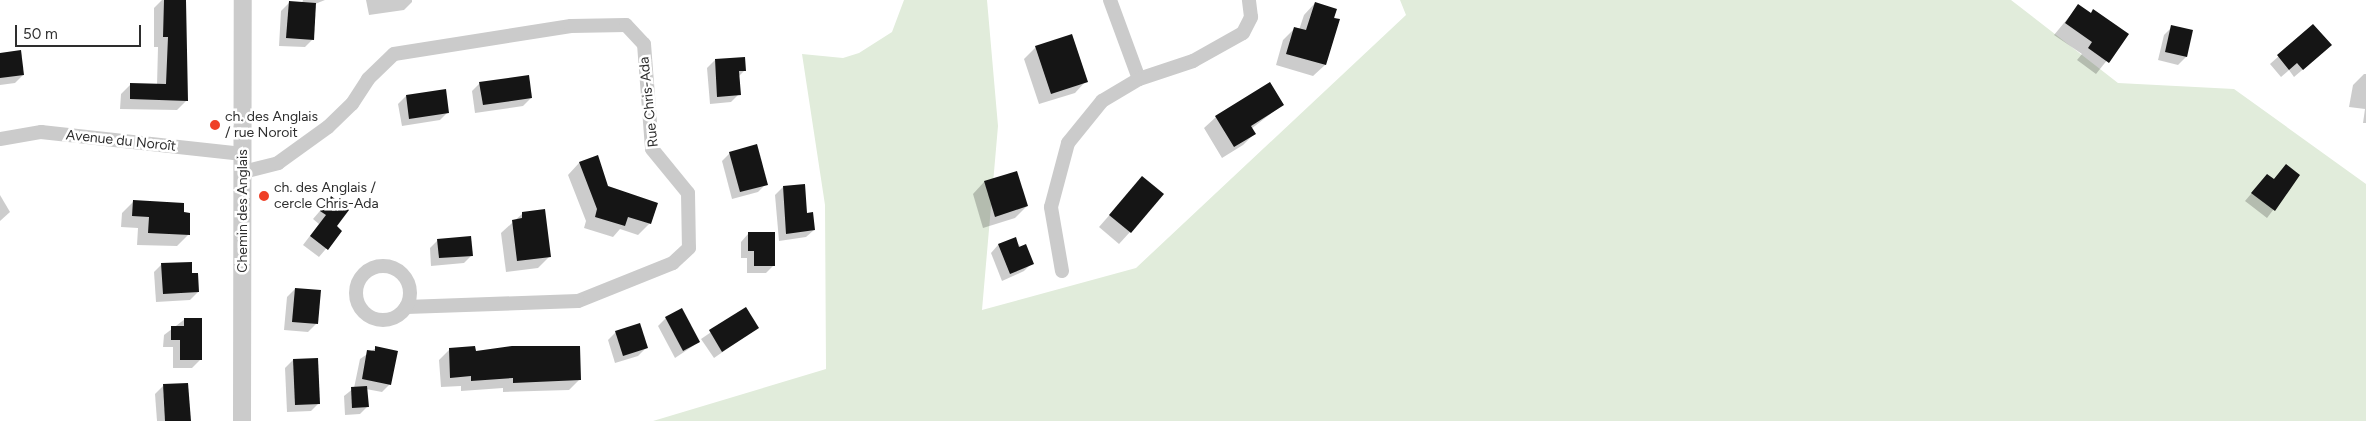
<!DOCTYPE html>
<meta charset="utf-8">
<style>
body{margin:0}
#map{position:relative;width:2366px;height:421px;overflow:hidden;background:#fff;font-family:Figtree,sans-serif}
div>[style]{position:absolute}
.green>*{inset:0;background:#e1ecdb}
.shadow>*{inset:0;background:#0003}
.building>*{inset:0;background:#151515}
.minor>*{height:14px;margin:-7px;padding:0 7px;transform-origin:7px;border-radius:7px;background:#cbcbcb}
.minor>.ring{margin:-7px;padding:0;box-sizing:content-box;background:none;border:14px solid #cbcbcb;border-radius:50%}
.tertiary>*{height:18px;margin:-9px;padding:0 9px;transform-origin:9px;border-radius:9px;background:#cbcbcb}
.dots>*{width:14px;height:14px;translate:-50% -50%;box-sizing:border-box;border:2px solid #fff;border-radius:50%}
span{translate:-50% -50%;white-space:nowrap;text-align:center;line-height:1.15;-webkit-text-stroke:5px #fff;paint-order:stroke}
.street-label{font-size:14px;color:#2e2e2e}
.poi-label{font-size:14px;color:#2e2e2e}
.left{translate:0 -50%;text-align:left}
.scale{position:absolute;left:15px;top:25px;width:126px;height:22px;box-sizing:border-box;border:2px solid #2e2e2e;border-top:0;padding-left:6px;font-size:15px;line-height:18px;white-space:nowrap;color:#2e2e2e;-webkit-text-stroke:4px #fff;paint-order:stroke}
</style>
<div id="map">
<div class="green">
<i style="clip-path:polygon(904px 0,987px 0,998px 126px,982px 310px,1136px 268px,1406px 15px,1400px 0,2011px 0,2118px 83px,2234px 89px,2366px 184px,2366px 421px,653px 421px,826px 369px,825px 205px,802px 54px,843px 58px,859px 53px,892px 32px)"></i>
</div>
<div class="shadow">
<i style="clip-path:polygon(162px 0,185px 0,187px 100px,177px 110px,120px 109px,121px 94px,131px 84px,157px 85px,158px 47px,154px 47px,154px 8px)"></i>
<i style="clip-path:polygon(303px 0,325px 0,315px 4px,313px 39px,305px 47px,279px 46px,281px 11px,289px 3px,302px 3px)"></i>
<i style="clip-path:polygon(366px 0,412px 0,412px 2px,404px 10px,369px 15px)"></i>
<i style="clip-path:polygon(1315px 3px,1338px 20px,1325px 65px,1313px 76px,1276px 65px,1283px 40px,1295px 28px,1299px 30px,1304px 15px)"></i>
<i style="clip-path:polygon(2078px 6px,2090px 14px,2094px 10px,2128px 34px,2096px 74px,2077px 60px,2082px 54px,2054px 35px)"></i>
<i style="clip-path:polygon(2313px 26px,2322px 53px,2294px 77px,2289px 70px,2281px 77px,2270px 64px)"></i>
<i style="clip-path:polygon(2172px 27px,2186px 57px,2178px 65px,2158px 60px,2164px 35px)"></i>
<i style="clip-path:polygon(1036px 47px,1086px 81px,1075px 93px,1039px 104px,1024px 59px)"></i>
<i style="clip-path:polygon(0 54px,23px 75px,15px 83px,0 85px)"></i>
<i style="clip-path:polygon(715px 60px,745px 70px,738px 77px,739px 94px,731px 102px,710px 104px,707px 68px)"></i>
<i style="clip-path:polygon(2364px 74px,2366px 74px,2366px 123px,2363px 123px,2365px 109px,2349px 107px,2353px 85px)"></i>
<i style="clip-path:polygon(480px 83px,531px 98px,523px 106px,475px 113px,472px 91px)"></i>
<i style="clip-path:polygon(406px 96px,448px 112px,440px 120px,402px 126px,398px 104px)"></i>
<i style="clip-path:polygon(1282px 105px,1251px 129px,1254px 134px,1243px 145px,1222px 158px,1204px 128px,1216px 117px)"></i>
<i style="clip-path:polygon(730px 153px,766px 184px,758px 192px,732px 199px,722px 161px)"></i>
<i style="clip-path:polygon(597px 157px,607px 187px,650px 223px,638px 235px,620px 229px,613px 237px,584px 228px,586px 221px,568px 175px,579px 163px)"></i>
<i style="clip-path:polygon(2286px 166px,2299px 176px,2267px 218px,2245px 201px,2267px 175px,2273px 180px)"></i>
<i style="clip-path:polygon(1016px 173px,1027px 206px,1015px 218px,983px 228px,973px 194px,984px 182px)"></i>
<i style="clip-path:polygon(1142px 178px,1130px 232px,1119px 244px,1099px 227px)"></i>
<i style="clip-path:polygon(783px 187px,806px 214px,814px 230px,806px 237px,779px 241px,775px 195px)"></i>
<i style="clip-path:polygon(0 195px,10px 212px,0 221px)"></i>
<i style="clip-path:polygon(331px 198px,335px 227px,341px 231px,319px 257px,303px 245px,319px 224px,313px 219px)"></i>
<i style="clip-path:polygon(133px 202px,183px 214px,188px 235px,177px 246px,137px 245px,138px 228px,121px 227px,122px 213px)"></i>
<i style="clip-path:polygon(522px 214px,550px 256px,538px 268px,506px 272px,501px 233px)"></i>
<i style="clip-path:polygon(748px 234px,774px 265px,766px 273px,747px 273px,747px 258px,741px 258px,741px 242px)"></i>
<i style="clip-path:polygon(1015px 239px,1032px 263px,1024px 271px,1002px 281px,991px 253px,998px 245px)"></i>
<i style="clip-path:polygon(438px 240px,472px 255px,464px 263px,431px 266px,430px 248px)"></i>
<i style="clip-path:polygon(162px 264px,191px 275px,198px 292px,190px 300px,156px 302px,154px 272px)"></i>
<i style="clip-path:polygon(295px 289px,316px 324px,308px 332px,284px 330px,287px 297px)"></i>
<i style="clip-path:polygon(745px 309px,757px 328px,714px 358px,701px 339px)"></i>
<i style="clip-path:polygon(666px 318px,699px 342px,675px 358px,658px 326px)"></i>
<i style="clip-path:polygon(185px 319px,200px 360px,192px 368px,173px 368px,173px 347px,163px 347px,164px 335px)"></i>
<i style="clip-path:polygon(616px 332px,646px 348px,638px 356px,615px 363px,608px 340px)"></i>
<i style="clip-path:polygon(376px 348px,390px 384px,382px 392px,366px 389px,368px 406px,360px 414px,345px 415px,344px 396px,354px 388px,360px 359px)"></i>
<i style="clip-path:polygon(450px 349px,474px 352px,580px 379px,569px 390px,503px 392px,503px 388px,461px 391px,461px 386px,441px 387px,439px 360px)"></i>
<i style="clip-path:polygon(293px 360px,319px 403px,311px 411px,287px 412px,285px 368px)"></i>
<i style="clip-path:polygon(163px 386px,189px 421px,157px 421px,155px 394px)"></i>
</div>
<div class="building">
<i style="clip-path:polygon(164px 0,186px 0,188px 101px,130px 99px,130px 83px,166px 84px,168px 37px,163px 37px)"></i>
<i style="clip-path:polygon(289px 1px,316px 3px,314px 40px,286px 38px)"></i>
<i style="clip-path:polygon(1315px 2px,1337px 9px,1334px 18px,1340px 19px,1326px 65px,1286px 54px,1294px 27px,1306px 30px)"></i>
<i style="clip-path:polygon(2078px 4px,2091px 13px,2093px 9px,2129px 34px,2109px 63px,2088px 48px,2092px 42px,2065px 23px)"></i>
<i style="clip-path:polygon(2313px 24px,2332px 45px,2303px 70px,2297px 63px,2289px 70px,2277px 55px)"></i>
<i style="clip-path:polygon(2171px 25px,2193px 30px,2187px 57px,2165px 52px)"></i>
<i style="clip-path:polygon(1072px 34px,1088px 82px,1051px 94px,1035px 46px)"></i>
<i style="clip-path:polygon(21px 50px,24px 75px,0 78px,0 53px)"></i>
<i style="clip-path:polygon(745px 57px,746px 71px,739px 71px,741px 95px,717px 97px,715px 59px)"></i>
<i style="clip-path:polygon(529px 75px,532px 98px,483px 105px,479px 82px)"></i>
<i style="clip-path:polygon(1270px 82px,1284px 105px,1251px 126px,1256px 134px,1234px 147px,1215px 116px)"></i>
<i style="clip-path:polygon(446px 89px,449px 113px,409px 119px,406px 95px)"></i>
<i style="clip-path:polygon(757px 144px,768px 185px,740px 192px,729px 152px)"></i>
<i style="clip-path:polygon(598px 155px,608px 186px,658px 203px,651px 224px,628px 217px,625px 226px,595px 217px,597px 209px,579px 162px)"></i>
<i style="clip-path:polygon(2286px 164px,2300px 175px,2275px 211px,2251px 193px,2267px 174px,2274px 179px)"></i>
<i style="clip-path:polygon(1017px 171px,1028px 206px,995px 217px,984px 181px)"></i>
<i style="clip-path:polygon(1142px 176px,1164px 194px,1131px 233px,1109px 215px)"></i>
<i style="clip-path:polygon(805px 184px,807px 213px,813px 212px,815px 230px,786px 234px,783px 186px)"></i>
<i style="clip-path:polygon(331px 196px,349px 210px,337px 226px,342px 231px,328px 250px,310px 236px,326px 215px,320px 211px)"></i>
<i style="clip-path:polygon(133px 200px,184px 203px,184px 212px,190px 213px,190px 235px,148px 233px,149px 217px,132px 216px)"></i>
<i style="clip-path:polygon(545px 209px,551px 257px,517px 261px,512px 220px,522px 218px,522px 212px)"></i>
<i style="clip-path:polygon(748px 232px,775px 232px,775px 266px,754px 266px,754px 251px,748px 251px)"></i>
<i style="clip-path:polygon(471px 236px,473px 256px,439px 258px,437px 239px)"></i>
<i style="clip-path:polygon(1016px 237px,1019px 247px,1026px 244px,1034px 264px,1010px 274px,998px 244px)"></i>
<i style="clip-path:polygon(192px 262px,192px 273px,198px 273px,199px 292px,163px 294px,161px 263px)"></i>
<i style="clip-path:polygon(295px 288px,321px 290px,318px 324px,292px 322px)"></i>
<i style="clip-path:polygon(746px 307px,759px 328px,722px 352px,709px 330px)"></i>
<i style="clip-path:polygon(682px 308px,700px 342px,683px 351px,665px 317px)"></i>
<i style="clip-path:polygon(184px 318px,202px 318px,202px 360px,180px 360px,180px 340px,171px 340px,171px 326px,184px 326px)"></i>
<i style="clip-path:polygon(640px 323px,648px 348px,623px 356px,615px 331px)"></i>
<i style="clip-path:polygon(375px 346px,398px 351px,391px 385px,362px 379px,367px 350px,375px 351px)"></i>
<i style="clip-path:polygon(475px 346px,476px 351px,512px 346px,580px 346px,581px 380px,513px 383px,513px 378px,471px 381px,471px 376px,450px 378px,449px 348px)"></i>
<i style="clip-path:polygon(318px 358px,320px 404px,295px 405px,293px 359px)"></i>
<i style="clip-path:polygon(188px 383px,191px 421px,165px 421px,163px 384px)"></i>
<i style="clip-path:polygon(367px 386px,369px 407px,352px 408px,351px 387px)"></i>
</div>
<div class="minor">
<i style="left:1110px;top:0;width:84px;rotate:69.8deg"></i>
<i style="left:1139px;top:79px;width:57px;rotate:-18.4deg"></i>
<i style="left:1193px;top:61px;width:57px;rotate:-29.2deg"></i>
<i style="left:1243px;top:33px;width:18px;rotate:-63deg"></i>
<i style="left:1251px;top:17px;width:17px;rotate:-97deg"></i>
<i style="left:0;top:139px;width:42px;rotate:-9.7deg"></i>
<i style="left:41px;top:132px;width:203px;rotate:6.2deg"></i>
<i style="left:243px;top:172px;width:36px;rotate:-14deg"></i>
<i style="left:278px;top:163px;width:62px;rotate:-35.8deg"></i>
<i style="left:328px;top:127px;width:33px;rotate:-44deg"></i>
<i style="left:352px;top:104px;width:30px;rotate:-57deg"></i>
<i style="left:368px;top:79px;width:36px;rotate:-44deg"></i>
<i style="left:394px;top:54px;width:179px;rotate:-9deg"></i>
<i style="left:571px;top:26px;width:55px;rotate:-1deg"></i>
<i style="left:626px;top:25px;width:26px;rotate:47deg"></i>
<i style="left:644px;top:44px;width:105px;rotate:85.6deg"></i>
<i style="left:652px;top:149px;width:57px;rotate:50.7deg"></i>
<i style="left:688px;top:193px;width:55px;rotate:89deg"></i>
<i style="left:689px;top:248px;width:22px;rotate:137deg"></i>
<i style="left:673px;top:263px;width:102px;rotate:158.2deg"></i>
<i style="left:578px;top:301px;width:172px;rotate:178deg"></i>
<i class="ring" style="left:356px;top:266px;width:40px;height:40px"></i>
<i style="left:1062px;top:271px;width:65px;rotate:-99.8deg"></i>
<i style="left:1051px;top:207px;width:66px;rotate:-75.1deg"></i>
<i style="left:1068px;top:143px;width:54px;rotate:-51deg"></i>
<i style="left:1102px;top:101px;width:43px;rotate:-30.7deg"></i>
</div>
<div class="tertiary">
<i style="left:242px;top:421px;width:421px;rotate:-89.9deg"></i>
</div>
<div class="dots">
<i style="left:215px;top:125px;background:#ef4027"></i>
<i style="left:264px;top:196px;background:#ef4027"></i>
</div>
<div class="street-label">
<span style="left:649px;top:102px;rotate:-96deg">Rue Chris-Ada</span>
<span style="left:121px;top:141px;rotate:6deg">Avenue du Noroît</span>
<span style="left:243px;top:211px;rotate:-90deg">Chemin des Anglais</span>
</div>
<div class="poi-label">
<span class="left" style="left:225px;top:125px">ch. des Anglais<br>/ rue Noroit</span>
<span class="left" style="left:274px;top:196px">ch. des Anglais /<br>cercle Chris-Ada</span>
</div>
<div class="scale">50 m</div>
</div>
